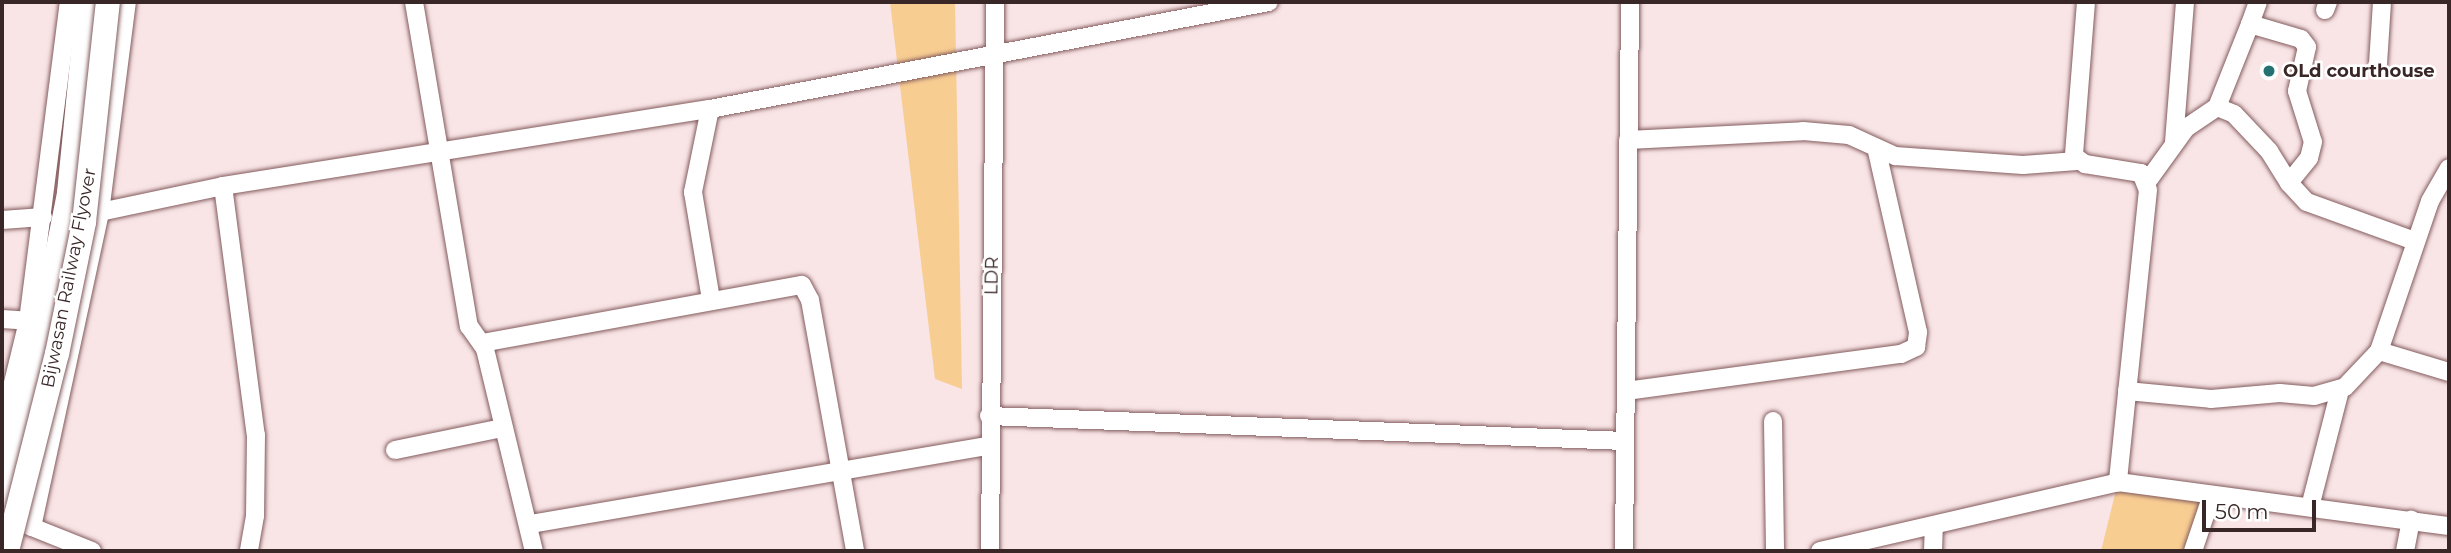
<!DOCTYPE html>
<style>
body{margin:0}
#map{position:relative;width:2451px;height:553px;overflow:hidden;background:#f9e5e6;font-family:Montserrat,sans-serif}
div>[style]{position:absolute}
.green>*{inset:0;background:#f8cd92}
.roads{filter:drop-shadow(0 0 2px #835b5d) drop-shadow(0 0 2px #835b5d)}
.street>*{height:18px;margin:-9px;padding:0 9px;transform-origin:9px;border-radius:9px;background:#fff}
.secondary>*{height:24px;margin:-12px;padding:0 12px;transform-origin:12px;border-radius:12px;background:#fff}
.bridges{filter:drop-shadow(0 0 2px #835b5d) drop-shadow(0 0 2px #835b5d)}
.secondary-bridge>*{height:24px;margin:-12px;padding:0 12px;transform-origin:12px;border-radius:12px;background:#fff}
.dots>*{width:19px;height:19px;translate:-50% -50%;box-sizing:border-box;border:4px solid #fff;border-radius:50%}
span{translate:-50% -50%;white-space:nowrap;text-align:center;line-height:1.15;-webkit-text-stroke:5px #fff;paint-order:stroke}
.poi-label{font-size:18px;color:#392728;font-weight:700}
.left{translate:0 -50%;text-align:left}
.street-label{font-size:18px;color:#392728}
.frame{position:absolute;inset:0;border:4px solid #392728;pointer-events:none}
.scale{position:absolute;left:2202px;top:500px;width:114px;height:32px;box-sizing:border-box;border:4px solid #392728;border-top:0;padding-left:9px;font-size:21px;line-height:24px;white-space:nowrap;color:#392728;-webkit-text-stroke:5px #fff;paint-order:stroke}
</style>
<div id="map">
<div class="green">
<i style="clip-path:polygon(890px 2px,955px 2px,962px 389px,935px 379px)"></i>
<i style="clip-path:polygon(2118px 482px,2212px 495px,2193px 551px,2101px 551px)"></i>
</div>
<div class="roads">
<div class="street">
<i style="left:414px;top:2px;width:329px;rotate:80.4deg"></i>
<i style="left:469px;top:326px;width:28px;rotate:55deg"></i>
<i style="left:485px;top:349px;width:208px;rotate:76.4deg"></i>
<i style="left:2086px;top:2px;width:154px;rotate:94.5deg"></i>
<i style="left:2074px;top:156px;width:14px;rotate:36deg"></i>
<i style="left:2085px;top:164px;width:57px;rotate:9.1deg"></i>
<i style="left:2141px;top:173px;width:18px;rotate:68deg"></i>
<i style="left:2148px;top:190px;width:294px;rotate:95.9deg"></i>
<i style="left:2325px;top:10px;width:9px;rotate:-69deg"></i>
<i style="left:2250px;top:24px;width:23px;rotate:-70deg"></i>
<i style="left:2378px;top:64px;width:62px;rotate:-86.3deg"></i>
<i style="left:2217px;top:107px;width:18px;rotate:22deg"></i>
<i style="left:2234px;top:114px;width:51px;rotate:46.6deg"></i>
<i style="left:2269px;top:151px;width:38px;rotate:58deg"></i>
<i style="left:710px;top:109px;width:85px;rotate:101.6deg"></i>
<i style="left:693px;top:192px;width:109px;rotate:80.5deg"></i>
<i style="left:1628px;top:140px;width:175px;rotate:-2.9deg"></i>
<i style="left:1803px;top:131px;width:46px;rotate:5deg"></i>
<i style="left:1849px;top:135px;width:51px;rotate:24.5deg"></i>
<i style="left:1895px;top:156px;width:128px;rotate:4deg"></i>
<i style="left:2023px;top:165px;width:54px;rotate:-4.2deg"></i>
<i style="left:2174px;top:142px;width:140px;rotate:-85.5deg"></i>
<i style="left:2147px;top:182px;width:67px;rotate:-54.2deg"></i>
<i style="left:2186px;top:128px;width:37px;rotate:-34deg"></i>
<i style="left:2217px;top:107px;width:89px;rotate:-68.3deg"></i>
<i style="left:2250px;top:24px;width:53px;rotate:16.4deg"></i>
<i style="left:2301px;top:39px;width:10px;rotate:53deg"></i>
<i style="left:2307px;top:47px;width:45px;rotate:102.8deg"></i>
<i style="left:2297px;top:91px;width:53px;rotate:72.6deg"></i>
<i style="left:2313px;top:142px;width:16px;rotate:104deg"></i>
<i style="left:2309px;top:158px;width:32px;rotate:129deg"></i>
<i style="left:2289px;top:183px;width:26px;rotate:47deg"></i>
<i style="left:2307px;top:202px;width:115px;rotate:19.9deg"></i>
<i style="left:223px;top:186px;width:251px;rotate:82.5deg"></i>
<i style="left:256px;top:435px;width:81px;rotate:90.7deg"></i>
<i style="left:255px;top:516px;width:36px;rotate:100deg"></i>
<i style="left:100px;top:212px;width:126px;rotate:-11.9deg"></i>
<i style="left:223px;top:186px;width:493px;rotate:-9deg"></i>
<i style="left:710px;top:109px;width:569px;rotate:-10.84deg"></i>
<i style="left:2px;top:220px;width:41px;rotate:-4.2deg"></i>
<i style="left:2px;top:319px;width:26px;rotate:4deg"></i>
<i style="left:482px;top:343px;width:325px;rotate:-10.3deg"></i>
<i style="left:802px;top:285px;width:17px;rotate:62deg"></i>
<i style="left:810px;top:300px;width:255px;rotate:79.8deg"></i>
<i style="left:2379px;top:351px;width:73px;rotate:16.7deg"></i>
<i style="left:1626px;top:391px;width:277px;rotate:-7.7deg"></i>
<i style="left:1901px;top:354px;width:17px;rotate:-25deg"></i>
<i style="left:1916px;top:347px;width:15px;rotate:-82deg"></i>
<i style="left:1918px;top:332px;width:185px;rotate:-102.8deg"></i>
<i style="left:2127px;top:391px;width:84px;rotate:5.4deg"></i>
<i style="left:2211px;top:399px;width:69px;rotate:-5deg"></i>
<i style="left:2280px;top:393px;width:34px;rotate:5deg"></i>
<i style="left:2314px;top:396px;width:32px;rotate:-16deg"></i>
<i style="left:2345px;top:387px;width:50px;rotate:-46.6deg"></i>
<i style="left:2379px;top:351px;width:158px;rotate:-71.2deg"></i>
<i style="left:2430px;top:201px;width:38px;rotate:-60deg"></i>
<i style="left:989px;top:416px;width:636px;rotate:2.25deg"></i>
<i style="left:1773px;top:421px;width:130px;rotate:89.1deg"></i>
<i style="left:2px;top:428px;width:110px;rotate:-76.3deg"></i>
<i style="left:28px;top:321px;width:322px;rotate:-82.7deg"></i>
<i style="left:395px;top:450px;width:109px;rotate:-11.6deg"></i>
<i style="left:2310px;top:507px;width:121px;rotate:-75.6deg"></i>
<i style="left:2px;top:515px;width:97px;rotate:21.8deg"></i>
<i style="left:530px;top:524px;width:467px;rotate:-9.7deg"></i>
<i style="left:32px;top:527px;width:322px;rotate:-77.8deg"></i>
<i style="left:100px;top:212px;width:212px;rotate:-82.7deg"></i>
<i style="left:990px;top:551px;width:549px;rotate:-89.48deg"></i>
<i style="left:1624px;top:551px;width:549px;rotate:-89.37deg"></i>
<i style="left:1820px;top:551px;width:306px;rotate:-13deg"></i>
<i style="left:2118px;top:482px;width:334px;rotate:7.6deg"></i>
<i style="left:1933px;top:551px;width:25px;rotate:-88deg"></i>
<i style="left:2193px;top:551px;width:59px;rotate:-71.3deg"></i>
<i style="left:2405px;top:551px;width:32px;rotate:-79deg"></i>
</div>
<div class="secondary">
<i style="left:2px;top:495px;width:149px;rotate:-76.1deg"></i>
<i style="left:38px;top:350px;width:160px;rotate:-78.8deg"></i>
<i style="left:69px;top:193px;width:192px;rotate:-84.3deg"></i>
</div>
</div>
<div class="bridges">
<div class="secondary-bridge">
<i style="left:7px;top:551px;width:203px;rotate:-75.8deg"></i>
<i style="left:57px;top:354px;width:135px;rotate:-78.4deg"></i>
<i style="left:84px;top:222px;width:221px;rotate:-83.8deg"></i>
</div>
</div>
<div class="dots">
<i style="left:2269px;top:71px;background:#267171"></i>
</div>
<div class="poi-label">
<span class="left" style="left:2283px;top:71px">OLd courthouse</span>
</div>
<div class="street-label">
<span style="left:992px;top:276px;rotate:-89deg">LDR</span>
<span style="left:69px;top:278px;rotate:-79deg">Bijwasan Railway Flyover</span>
</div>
<div class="frame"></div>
<div class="scale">50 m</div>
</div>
